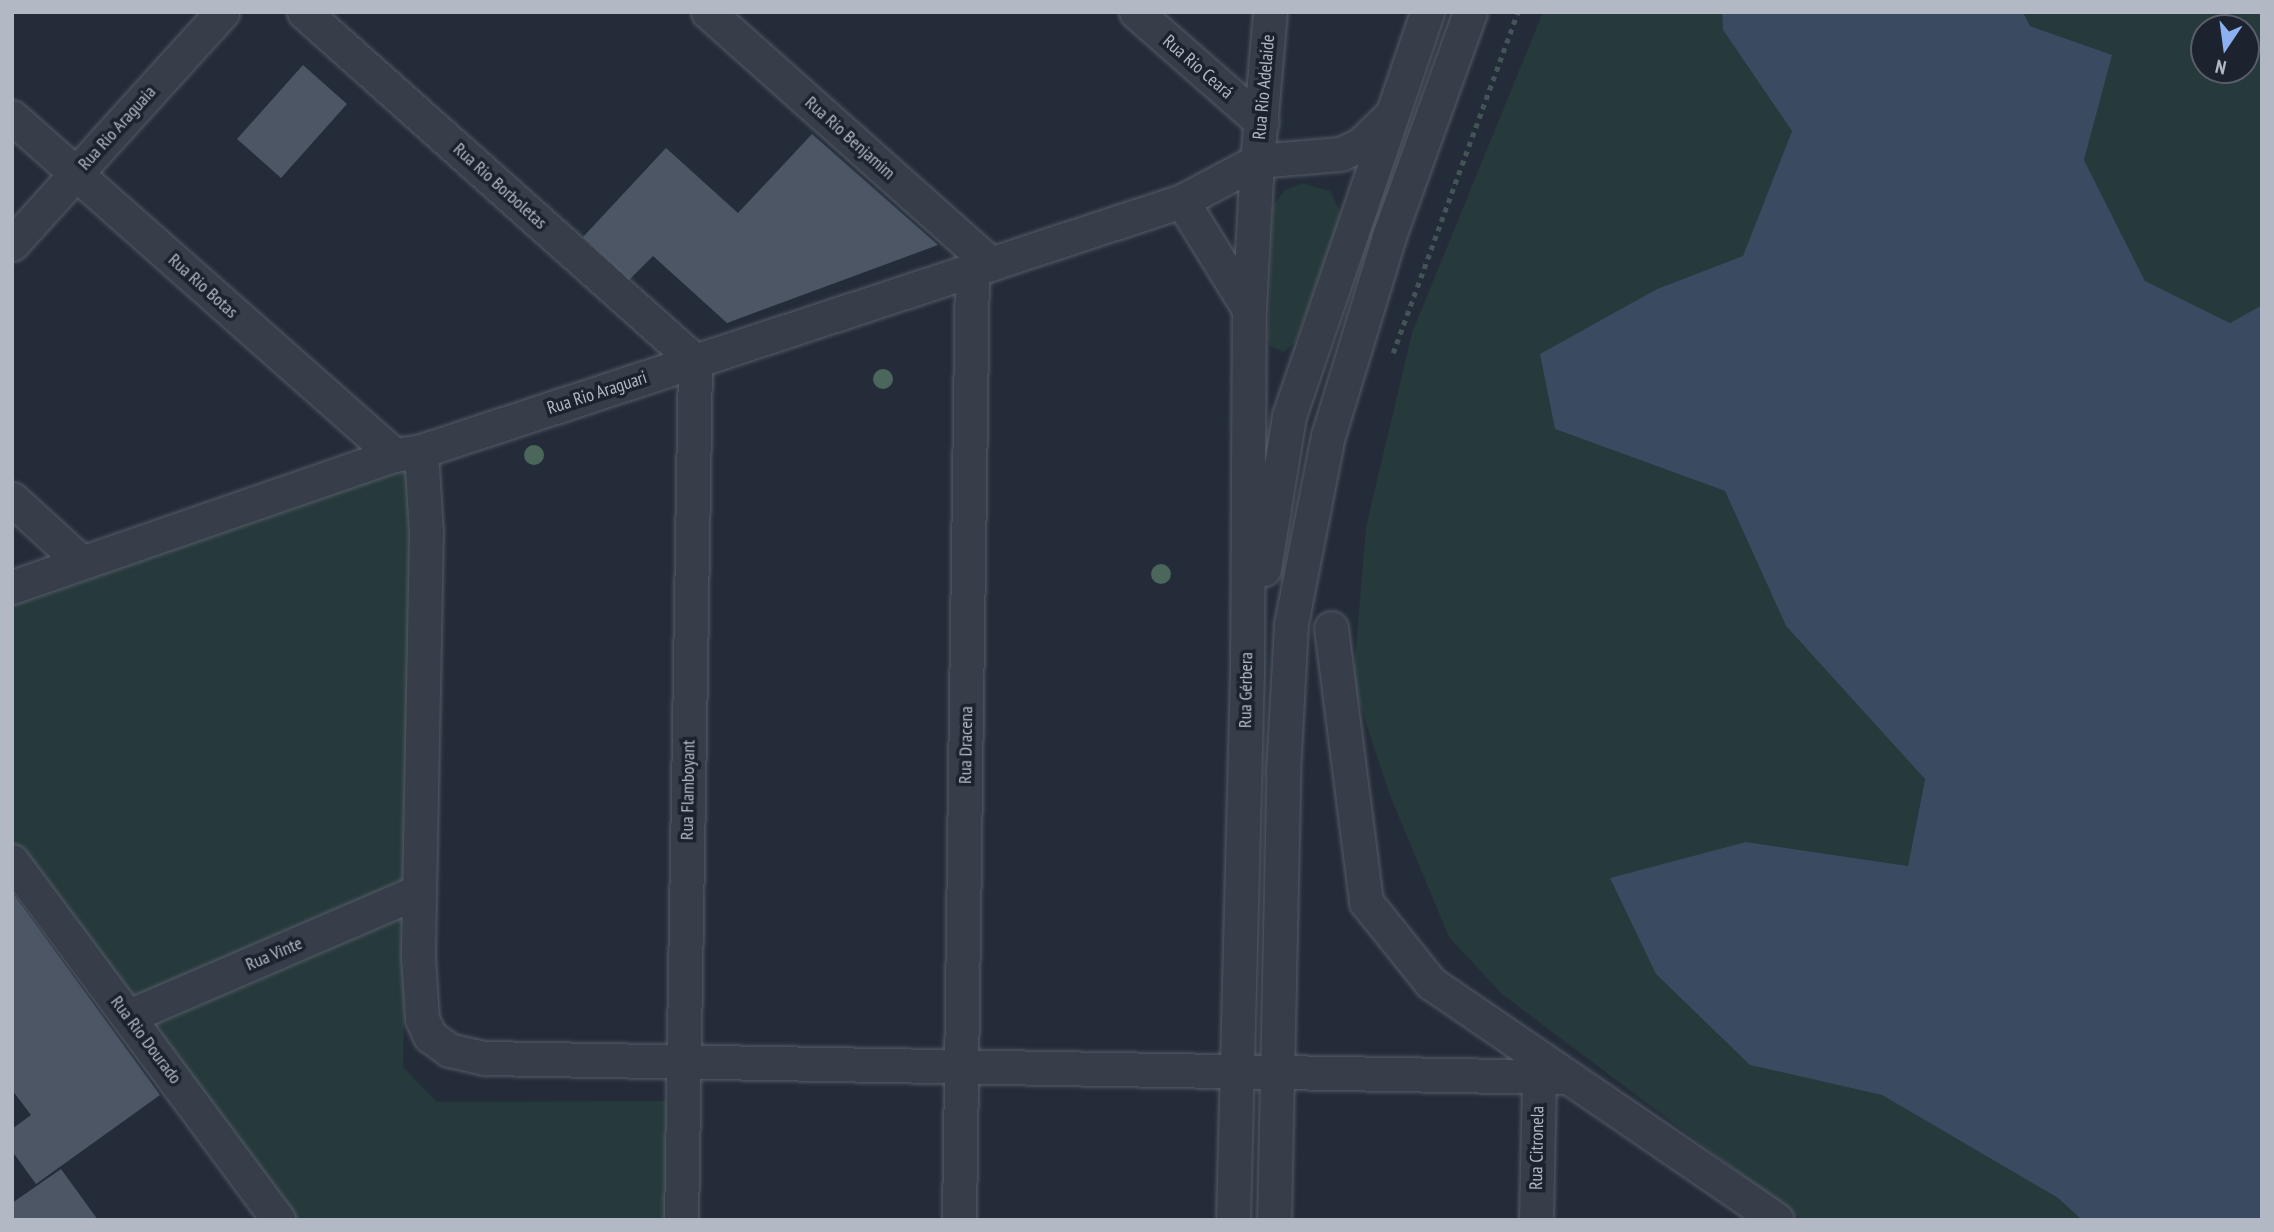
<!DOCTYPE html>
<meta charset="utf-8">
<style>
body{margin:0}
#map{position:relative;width:2274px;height:1232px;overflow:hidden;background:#242c39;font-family:"PT Sans Narrow",sans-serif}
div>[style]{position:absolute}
.green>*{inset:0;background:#26393b}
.water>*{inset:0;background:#3a4a61}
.building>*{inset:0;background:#4c5665}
.path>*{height:4.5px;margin-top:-2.25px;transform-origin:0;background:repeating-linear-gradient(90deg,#435457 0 5px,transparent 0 10px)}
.roads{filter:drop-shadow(0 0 2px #555c67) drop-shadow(0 0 2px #555c67)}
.minor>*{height:33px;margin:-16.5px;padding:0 16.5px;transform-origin:16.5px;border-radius:16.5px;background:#373e4a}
.trees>*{width:20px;height:20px;margin:-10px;border-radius:50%;background:#4b665a}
span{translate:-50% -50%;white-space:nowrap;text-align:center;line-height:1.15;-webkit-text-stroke:7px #1c232e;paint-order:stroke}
.street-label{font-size:18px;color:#b2b9c5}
.frame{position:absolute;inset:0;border:14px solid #b2b9c5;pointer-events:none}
.north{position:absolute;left:2190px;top:14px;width:70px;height:70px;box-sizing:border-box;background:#1c232e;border:2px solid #585f6a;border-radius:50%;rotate:193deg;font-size:19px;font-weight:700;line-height:28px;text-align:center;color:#b2b9c5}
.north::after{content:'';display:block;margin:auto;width:24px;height:32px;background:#8cb1f1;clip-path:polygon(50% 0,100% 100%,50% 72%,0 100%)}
</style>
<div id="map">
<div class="green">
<i style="clip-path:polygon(1543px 12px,1722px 12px,1723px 30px,1792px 131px,1743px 257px,1657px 289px,1555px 429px,1725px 491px,1786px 626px,1925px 778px,1908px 866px,1746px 842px,1750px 1064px,1882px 1095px,2058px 1198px,2082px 1220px,1802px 1220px,1503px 995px,1449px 937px,1389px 793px,1353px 683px,1366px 527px,1412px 333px)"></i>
<i style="clip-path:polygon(evenodd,2023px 12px,2262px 12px,2262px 305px,2230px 323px,2145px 281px,2084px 160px,2111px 55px,2030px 26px,2023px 12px,2204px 28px,2246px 28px,2246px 70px,2204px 70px,2204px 28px)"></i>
<i style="clip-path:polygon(1302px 183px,1330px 191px,1339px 209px,1339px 222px,1295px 342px,1284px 352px,1270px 346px,1268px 338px,1273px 206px,1284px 191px)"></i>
<i style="clip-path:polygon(421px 451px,419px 891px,129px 1016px,12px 861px,12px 587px)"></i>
<i style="clip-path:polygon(406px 907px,403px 1067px,437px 1102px,667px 1101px,668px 1220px,280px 1220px,143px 1019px)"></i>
</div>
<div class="water">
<i style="clip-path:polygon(1722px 12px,2023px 12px,2030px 26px,2112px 55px,2084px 160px,2145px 281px,2230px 323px,2262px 305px,2262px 1220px,2082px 1220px,2058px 1198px,1882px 1095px,1750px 1065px,1656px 974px,1610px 878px,1746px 842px,1908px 866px,1925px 779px,1786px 626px,1725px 491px,1555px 429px,1540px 354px,1657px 289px,1743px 256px,1792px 131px,1723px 30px)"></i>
</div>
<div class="building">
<i style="clip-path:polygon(303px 65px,347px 104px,281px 178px,237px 139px)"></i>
<i style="clip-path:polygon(812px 134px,938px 245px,727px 323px,653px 256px,629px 280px,583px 237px,666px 148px,738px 213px)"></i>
<i style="clip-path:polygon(12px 892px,160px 1095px,36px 1184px,12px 1151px,12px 1129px,31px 1115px,12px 1090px)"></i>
<i style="clip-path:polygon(61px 1169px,98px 1220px,12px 1220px,12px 1203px)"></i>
</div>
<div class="path">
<i style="left:1393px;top:353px;width:363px;rotate:-69.9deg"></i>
</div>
<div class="roads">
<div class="minor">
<i style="left:304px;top:12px;width:524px;rotate:41.75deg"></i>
<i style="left:695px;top:361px;width:859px;rotate:90.93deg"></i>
<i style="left:708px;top:12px;width:379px;rotate:41.7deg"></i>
<i style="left:1136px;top:12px;width:167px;rotate:41.3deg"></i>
<i style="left:12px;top:117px;width:510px;rotate:41.5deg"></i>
<i style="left:1182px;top:201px;width:127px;rotate:58.2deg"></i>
<i style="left:12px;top:244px;width:313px;rotate:-47.8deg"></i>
<i style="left:421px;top:451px;width:81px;rotate:86.5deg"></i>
<i style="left:426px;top:532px;width:425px;rotate:91.1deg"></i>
<i style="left:418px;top:957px;width:62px;rotate:86.3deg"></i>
<i style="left:422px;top:1019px;width:19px;rotate:65deg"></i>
<i style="left:430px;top:1036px;width:24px;rotate:36deg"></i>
<i style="left:449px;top:1050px;width:37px;rotate:13deg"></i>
<i style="left:485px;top:1058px;width:1083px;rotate:1.01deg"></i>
<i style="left:12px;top:499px;width:92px;rotate:42.4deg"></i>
<i style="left:1264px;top:569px;width:155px;rotate:-80.7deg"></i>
<i style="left:1289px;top:416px;width:427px;rotate:-71.1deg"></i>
<i style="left:12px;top:587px;width:404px;rotate:-19.1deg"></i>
<i style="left:394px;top:455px;width:27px;rotate:-8deg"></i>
<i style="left:421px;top:451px;width:801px;rotate:-18.19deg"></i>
<i style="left:1182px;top:201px;width:85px;rotate:-28.1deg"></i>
<i style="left:1257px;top:161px;width:150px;rotate:-85deg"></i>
<i style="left:1331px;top:628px;width:276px;rotate:82.7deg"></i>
<i style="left:1366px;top:902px;width:104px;rotate:51.3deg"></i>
<i style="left:1431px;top:983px;width:419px;rotate:34.4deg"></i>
<i style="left:12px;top:861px;width:447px;rotate:53.4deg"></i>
<i style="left:129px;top:1016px;width:316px;rotate:-23.3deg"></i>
<i style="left:959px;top:1220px;width:950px;rotate:-89.22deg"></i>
<i style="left:1233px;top:1220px;width:548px;rotate:-88.54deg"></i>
<i style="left:1247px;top:672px;width:363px;rotate:-89.7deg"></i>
<i style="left:1249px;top:309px;width:148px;rotate:-86.9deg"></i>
<i style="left:1257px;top:161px;width:83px;rotate:-4.8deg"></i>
<i style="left:1340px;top:154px;width:22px;rotate:-24deg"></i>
<i style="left:1360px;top:145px;width:42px;rotate:-44deg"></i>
<i style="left:1274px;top:1220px;width:448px;rotate:-88.8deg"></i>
<i style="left:1283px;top:772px;width:148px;rotate:-86.9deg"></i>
<i style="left:1291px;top:624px;width:192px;rotate:-78.9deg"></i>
<i style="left:1328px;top:436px;width:209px;rotate:-73deg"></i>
<i style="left:1389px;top:236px;width:238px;rotate:-70.1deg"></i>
<i style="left:1536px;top:1220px;width:144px;rotate:-88.8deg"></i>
</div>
</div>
<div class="trees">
<i style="left:883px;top:379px"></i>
<i style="left:534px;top:455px"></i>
<i style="left:1161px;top:574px"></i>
</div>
<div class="street-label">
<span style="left:1198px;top:67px;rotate:41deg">Rua Rio Ceará</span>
<span style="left:1264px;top:87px;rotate:-85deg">Rua Rio Adelaide</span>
<span style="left:117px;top:128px;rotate:-48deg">Rua Rio Araguaia</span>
<span style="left:850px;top:138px;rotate:42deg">Rua Rio Benjamim</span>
<span style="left:500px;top:186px;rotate:42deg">Rua Rio Borboletas</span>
<span style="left:203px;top:286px;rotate:42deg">Rua Rio Botas</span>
<span style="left:597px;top:393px;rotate:-18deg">Rua Rio Araguari</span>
<span style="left:1246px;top:690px;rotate:-89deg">Rua Gérbera</span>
<span style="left:966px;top:745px;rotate:-89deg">Rua Dracena</span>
<span style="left:688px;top:790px;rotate:-89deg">Rua Flamboyant</span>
<span style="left:274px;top:954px;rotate:-23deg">Rua Vinte</span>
<span style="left:146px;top:1040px;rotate:53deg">Rua Rio Dourado</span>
<span style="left:1537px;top:1148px;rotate:-89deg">Rua Citronela</span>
</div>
<div class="frame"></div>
<div class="north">N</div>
</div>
